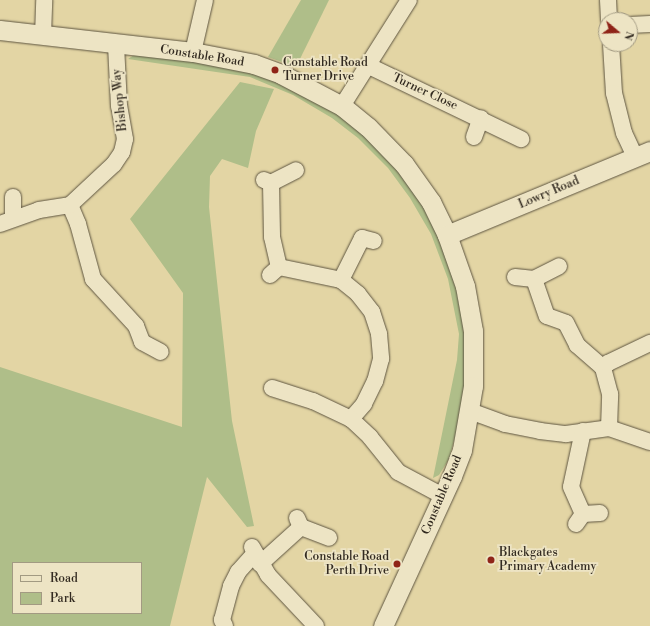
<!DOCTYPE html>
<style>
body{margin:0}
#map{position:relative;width:650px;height:626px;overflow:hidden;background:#e3d5a4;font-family:"Libre Bodoni",serif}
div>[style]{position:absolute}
.green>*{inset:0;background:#afbe89}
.roads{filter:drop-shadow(0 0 1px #5e5541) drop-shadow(0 0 1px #5e5541)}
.minor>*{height:16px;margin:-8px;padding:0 8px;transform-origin:8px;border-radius:8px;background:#ede4c4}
.tertiary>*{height:19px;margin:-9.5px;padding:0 9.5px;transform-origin:9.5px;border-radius:9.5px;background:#ede4c4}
.dots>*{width:11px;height:11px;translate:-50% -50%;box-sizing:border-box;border:2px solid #ede4c4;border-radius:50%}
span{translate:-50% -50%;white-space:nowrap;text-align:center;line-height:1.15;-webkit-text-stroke:3.5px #ede4c4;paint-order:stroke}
.street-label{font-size:12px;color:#322a20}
.poi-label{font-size:12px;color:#322a20}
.left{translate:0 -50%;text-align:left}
.right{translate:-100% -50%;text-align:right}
.legend{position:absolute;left:12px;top:562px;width:130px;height:52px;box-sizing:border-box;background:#ede4c4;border:1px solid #a29a82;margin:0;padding:5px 7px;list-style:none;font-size:12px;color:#322a20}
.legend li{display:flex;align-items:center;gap:8px;height:20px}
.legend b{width:20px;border:1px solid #a29a82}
.north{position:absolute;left:598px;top:12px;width:40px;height:40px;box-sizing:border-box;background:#ede4c4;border:1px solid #a29a82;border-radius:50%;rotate:109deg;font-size:11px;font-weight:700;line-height:16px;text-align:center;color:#322a20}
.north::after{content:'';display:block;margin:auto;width:14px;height:18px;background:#8f2418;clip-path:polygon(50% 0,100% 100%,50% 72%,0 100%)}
</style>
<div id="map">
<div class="green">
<i style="clip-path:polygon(301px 0,329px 0,296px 67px,268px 57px)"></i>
<i style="clip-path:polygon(134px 55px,205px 62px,251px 72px,296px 88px,338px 113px,373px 141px,404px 176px,432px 221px,452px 270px,462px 313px,467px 364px,461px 415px,449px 459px,439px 475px,433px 478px,457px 360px,459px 334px,448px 279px,431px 234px,410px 198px,388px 168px,358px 138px,332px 118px,293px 95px,250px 77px,128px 59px)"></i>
<i style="clip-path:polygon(evenodd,240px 82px,274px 89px,256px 131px,248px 168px,222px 159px,210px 176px,209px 207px,232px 421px,254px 526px,247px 527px,207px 477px,170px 626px,0 626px,0 367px,182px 427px,183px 293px,130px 219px,240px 82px,13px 563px,141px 563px,141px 613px,13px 613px,13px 563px)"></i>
</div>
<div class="roads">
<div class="minor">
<i style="left:608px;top:0;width:20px;rotate:87deg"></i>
<i style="left:630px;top:25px;width:20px;rotate:-3deg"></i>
<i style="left:43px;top:36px;width:36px;rotate:-88deg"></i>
<i style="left:611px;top:44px;width:49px;rotate:86.5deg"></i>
<i style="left:614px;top:93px;width:41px;rotate:76deg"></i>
<i style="left:624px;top:133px;width:26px;rotate:65deg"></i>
<i style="left:193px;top:52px;width:53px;rotate:-77deg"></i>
<i style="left:369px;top:66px;width:169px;rotate:25.7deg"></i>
<i style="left:342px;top:106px;width:125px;rotate:-57.7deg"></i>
<i style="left:474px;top:137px;width:20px;rotate:-70deg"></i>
<i style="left:264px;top:180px;width:8px;rotate:23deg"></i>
<i style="left:271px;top:183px;width:28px;rotate:-27deg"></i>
<i style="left:271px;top:183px;width:54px;rotate:88.9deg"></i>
<i style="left:272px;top:237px;width:31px;rotate:77deg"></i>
<i style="left:70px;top:205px;width:21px;rotate:67deg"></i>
<i style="left:78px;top:224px;width:57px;rotate:74.7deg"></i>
<i style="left:93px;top:279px;width:64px;rotate:47.5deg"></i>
<i style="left:136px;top:326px;width:17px;rotate:69deg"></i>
<i style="left:142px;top:342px;width:21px;rotate:28deg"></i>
<i style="left:13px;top:218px;width:21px;rotate:-90deg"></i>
<i style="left:0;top:224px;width:41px;rotate:-19.7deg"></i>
<i style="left:39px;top:210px;width:31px;rotate:-9deg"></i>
<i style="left:70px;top:205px;width:60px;rotate:-43deg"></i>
<i style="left:114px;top:164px;width:14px;rotate:-56deg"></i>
<i style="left:122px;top:152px;width:13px;rotate:-77deg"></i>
<i style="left:125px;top:139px;width:34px;rotate:-100deg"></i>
<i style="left:119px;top:106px;width:61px;rotate:-92.8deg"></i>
<i style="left:270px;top:275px;width:12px;rotate:-42deg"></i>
<i style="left:279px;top:267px;width:63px;rotate:11.8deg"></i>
<i style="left:341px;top:280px;width:22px;rotate:39deg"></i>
<i style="left:358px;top:294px;width:23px;rotate:52deg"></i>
<i style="left:372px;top:312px;width:23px;rotate:72deg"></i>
<i style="left:379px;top:334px;width:25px;rotate:85deg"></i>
<i style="left:381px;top:359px;width:23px;rotate:105deg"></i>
<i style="left:375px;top:381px;width:25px;rotate:116deg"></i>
<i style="left:364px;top:404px;width:20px;rotate:131deg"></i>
<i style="left:515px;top:277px;width:19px;rotate:6deg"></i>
<i style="left:534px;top:279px;width:28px;rotate:-27deg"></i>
<i style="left:534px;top:279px;width:39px;rotate:71deg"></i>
<i style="left:547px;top:316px;width:20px;rotate:20deg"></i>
<i style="left:566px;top:323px;width:25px;rotate:63deg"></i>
<i style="left:577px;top:345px;width:35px;rotate:41deg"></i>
<i style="left:341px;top:280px;width:47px;rotate:-63.4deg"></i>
<i style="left:362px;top:238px;width:12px;rotate:14deg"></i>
<i style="left:272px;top:388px;width:43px;rotate:17.6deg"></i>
<i style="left:313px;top:401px;width:42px;rotate:25.3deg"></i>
<i style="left:351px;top:419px;width:26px;rotate:43deg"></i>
<i style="left:370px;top:437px;width:45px;rotate:51.3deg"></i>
<i style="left:398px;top:472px;width:51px;rotate:28.1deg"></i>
<i style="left:470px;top:411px;width:37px;rotate:20deg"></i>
<i style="left:505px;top:424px;width:36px;rotate:11deg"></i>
<i style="left:540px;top:431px;width:26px;rotate:7deg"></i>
<i style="left:566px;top:434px;width:43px;rotate:-7.9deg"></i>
<i style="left:609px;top:428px;width:43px;rotate:18.9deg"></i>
<i style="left:609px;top:428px;width:34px;rotate:-88deg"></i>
<i style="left:610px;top:394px;width:27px;rotate:-105deg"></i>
<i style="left:603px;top:368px;width:7px;rotate:-45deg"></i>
<i style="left:608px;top:363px;width:47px;rotate:-25.5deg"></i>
<i style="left:583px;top:431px;width:57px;rotate:102.1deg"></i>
<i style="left:571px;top:487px;width:30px;rotate:66deg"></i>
<i style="left:297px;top:518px;width:10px;rotate:66deg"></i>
<i style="left:301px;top:527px;width:30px;rotate:21deg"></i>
<i style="left:576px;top:524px;width:12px;rotate:-55deg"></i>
<i style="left:583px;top:514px;width:17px;rotate:-3deg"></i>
<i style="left:252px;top:547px;width:32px;rotate:60deg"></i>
<i style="left:268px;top:575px;width:70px;rotate:46.7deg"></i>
<i style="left:260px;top:564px;width:55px;rotate:-42.1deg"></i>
<i style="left:225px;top:626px;width:7px;rotate:-117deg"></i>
<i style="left:222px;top:620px;width:35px;rotate:-75deg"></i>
<i style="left:231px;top:586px;width:16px;rotate:-63deg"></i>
<i style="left:238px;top:572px;width:25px;rotate:-48deg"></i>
</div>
<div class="tertiary">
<i style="left:0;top:30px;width:194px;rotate:6.5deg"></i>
<i style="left:193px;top:52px;width:62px;rotate:11.1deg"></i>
<i style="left:254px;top:64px;width:29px;rotate:20deg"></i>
<i style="left:281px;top:74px;width:69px;rotate:27.7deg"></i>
<i style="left:342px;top:106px;width:33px;rotate:39deg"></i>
<i style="left:368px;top:127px;width:52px;rotate:45.8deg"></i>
<i style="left:404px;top:164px;width:47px;rotate:54.6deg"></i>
<i style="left:431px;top:202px;width:37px;rotate:64deg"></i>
<i style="left:447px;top:235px;width:54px;rotate:70.6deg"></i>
<i style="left:465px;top:286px;width:46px;rotate:79.9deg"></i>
<i style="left:473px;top:331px;width:55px;rotate:90deg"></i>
<i style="left:473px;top:386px;width:65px;rotate:99.8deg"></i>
<i style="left:462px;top:450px;width:28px;rotate:111deg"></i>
<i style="left:452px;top:476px;width:165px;rotate:114.7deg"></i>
<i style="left:447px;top:235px;width:220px;rotate:-22.5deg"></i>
</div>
</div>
<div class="dots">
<i style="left:275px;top:70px;background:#8f2418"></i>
<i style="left:491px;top:560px;background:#8f2418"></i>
<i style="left:397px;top:564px;background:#8f2418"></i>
</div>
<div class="street-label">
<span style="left:202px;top:56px;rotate:9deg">Constable Road</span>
<span style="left:425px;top:92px;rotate:25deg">Turner Close</span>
<span style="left:120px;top:100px;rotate:-96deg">Bishop Way</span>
<span style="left:549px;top:193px;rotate:-23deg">Lowry Road</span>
<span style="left:442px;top:495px;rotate:-67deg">Constable Road</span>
</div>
<div class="poi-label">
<span class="left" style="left:283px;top:70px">Constable Road<br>Turner Drive</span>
<span class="left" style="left:499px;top:560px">Blackgates<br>Primary Academy</span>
<span class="right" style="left:389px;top:564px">Constable Road<br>Perth Drive</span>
</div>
<ul class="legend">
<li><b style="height:5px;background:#ede4c4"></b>Road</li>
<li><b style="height:11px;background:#afbe89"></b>Park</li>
</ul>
<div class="north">N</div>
</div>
